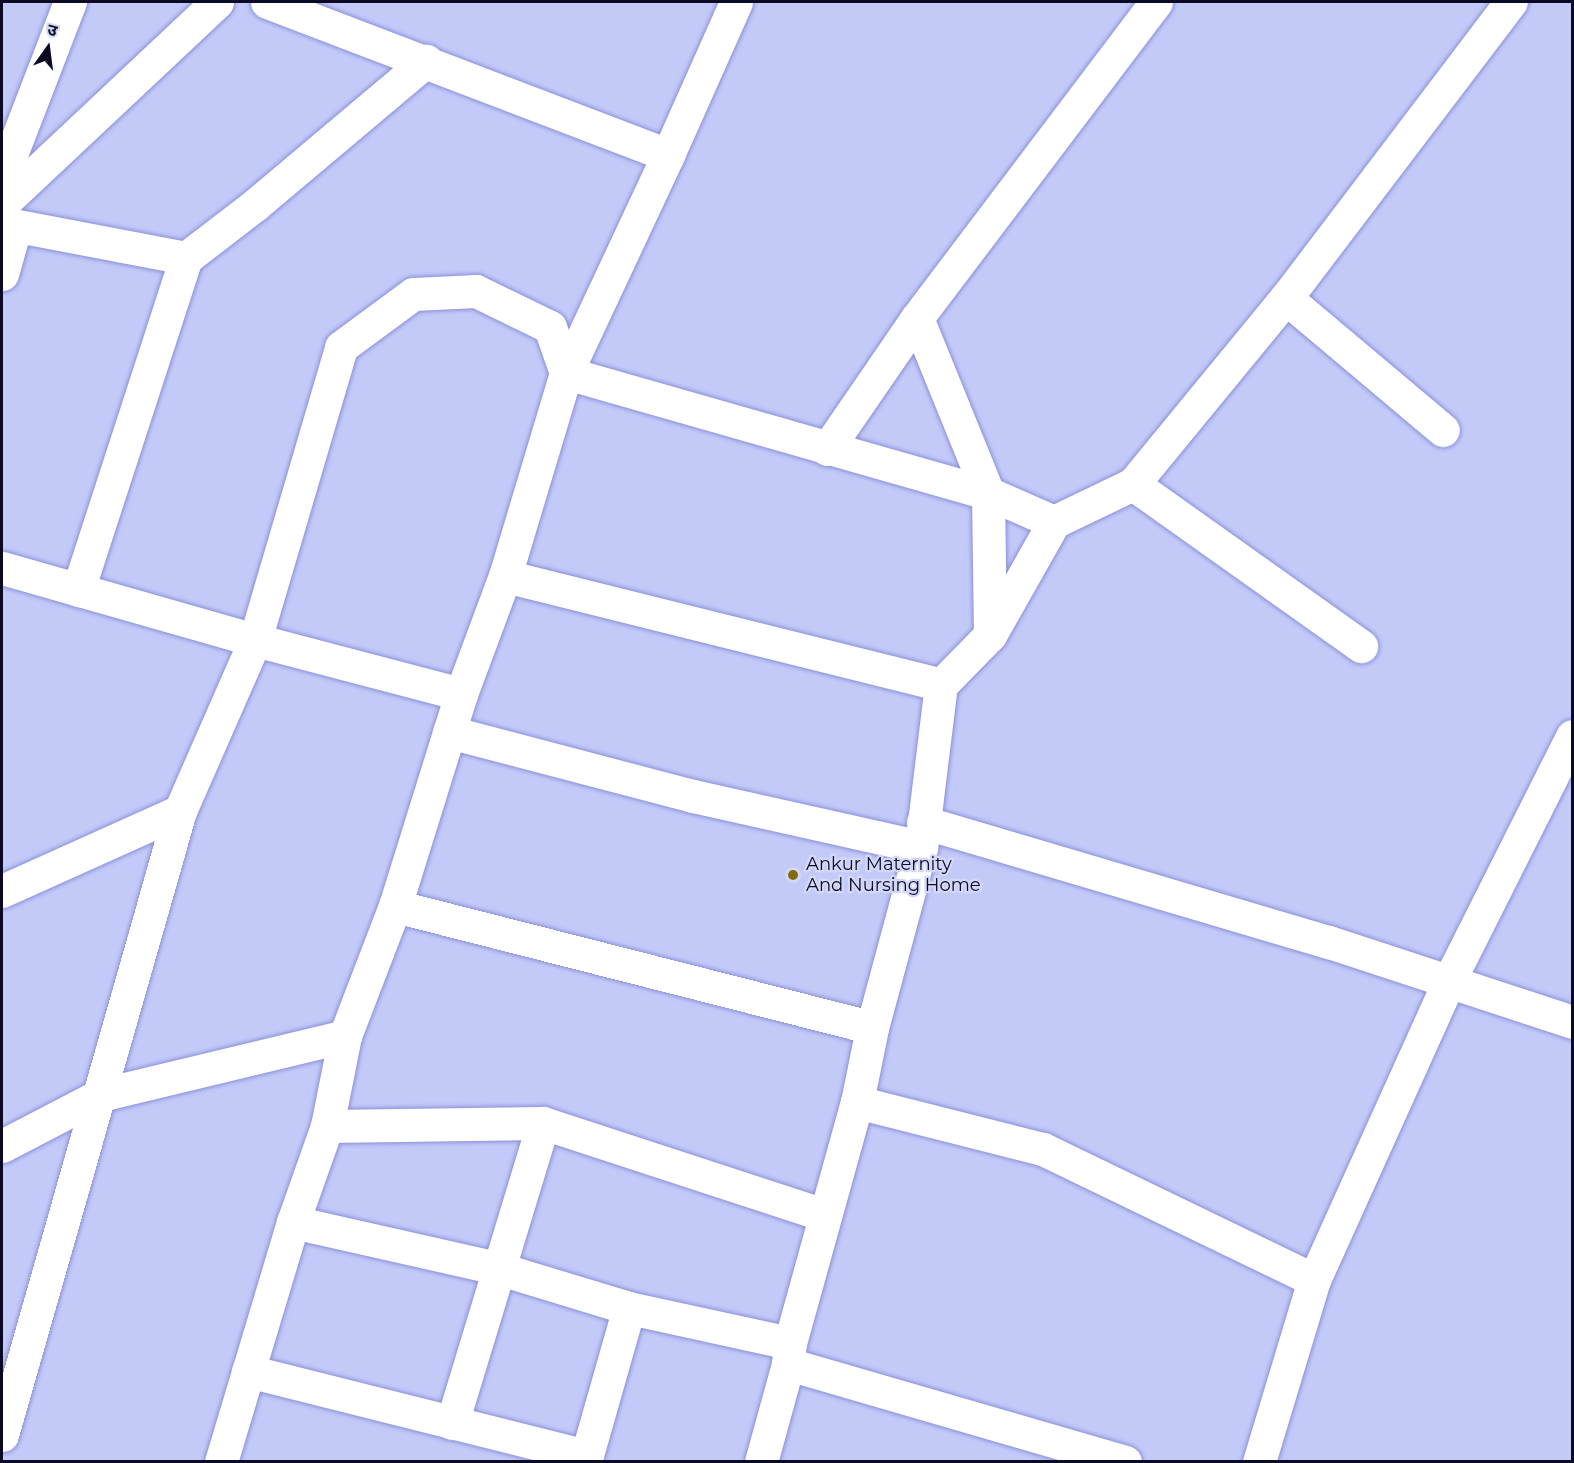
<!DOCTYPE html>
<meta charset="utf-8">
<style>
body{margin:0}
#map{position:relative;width:1574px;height:1463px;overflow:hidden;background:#c4caf8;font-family:Montserrat,"Noto Sans Devanagari",sans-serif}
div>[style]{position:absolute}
.roads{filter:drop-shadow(0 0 2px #8a91da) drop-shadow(0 0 2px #8a91da)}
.street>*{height:33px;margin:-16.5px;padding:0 16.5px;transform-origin:16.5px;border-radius:16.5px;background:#fff}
.dots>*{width:16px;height:16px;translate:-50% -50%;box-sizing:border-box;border:3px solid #d4d8f8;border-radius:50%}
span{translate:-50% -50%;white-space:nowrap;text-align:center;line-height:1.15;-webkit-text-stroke:4.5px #d4d8f8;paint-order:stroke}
.poi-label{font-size:18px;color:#0a0a24}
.left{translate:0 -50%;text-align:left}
.frame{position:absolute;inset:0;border:3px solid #0a0a24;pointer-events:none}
.north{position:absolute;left:18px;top:18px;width:60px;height:60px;-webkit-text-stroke:4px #d4d8f8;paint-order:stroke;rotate:14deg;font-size:16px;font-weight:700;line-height:24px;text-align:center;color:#0a0a24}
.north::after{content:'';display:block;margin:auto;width:21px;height:27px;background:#0a0a24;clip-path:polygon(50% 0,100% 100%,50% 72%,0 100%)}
</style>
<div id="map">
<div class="roads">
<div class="street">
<i style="left:267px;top:2px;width:429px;rotate:20.9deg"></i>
<i style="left:2px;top:178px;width:189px;rotate:-68.9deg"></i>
<i style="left:2px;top:204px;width:295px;rotate:-43.2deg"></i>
<i style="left:2px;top:223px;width:187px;rotate:10.8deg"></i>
<i style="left:2px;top:274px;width:48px;rotate:-74.2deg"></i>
<i style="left:1286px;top:298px;width:205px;rotate:40.1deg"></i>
<i style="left:917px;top:318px;width:189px;rotate:67.9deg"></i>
<i style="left:988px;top:493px;width:141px;rotate:89.2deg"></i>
<i style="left:827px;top:449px;width:159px;rotate:-55.5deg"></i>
<i style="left:917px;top:318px;width:396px;rotate:-52.9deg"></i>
<i style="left:1133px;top:484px;width:280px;rotate:35.4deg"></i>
<i style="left:2px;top:568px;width:263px;rotate:15.9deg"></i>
<i style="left:255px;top:640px;width:213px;rotate:14.7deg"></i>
<i style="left:505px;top:576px;width:449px;rotate:14deg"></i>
<i style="left:78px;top:590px;width:349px;rotate:-72deg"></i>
<i style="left:186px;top:258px;width:87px;rotate:-37.5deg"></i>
<i style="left:255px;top:205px;width:224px;rotate:-40.1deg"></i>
<i style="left:449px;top:732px;width:252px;rotate:14.7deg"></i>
<i style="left:693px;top:796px;width:234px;rotate:12.6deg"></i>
<i style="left:923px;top:822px;width:423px;rotate:16.5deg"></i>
<i style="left:1329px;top:942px;width:256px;rotate:18.2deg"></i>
<i style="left:2px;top:891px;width:195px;rotate:-24.2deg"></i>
<i style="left:395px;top:906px;width:492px;rotate:14.3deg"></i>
<i style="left:857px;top:1102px;width:192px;rotate:14.2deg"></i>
<i style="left:1043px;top:1149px;width:301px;rotate:25.8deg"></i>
<i style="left:327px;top:1126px;width:216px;rotate:-0.8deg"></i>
<i style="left:543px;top:1123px;width:296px;rotate:18.1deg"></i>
<i style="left:2px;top:1146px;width:110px;rotate:-27.5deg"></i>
<i style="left:100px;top:1095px;width:252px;rotate:-13.5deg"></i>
<i style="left:293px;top:1222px;width:209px;rotate:12.7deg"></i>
<i style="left:497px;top:1268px;width:138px;rotate:16.9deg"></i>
<i style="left:629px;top:1308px;width:165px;rotate:12.3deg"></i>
<i style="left:788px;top:1364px;width:351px;rotate:16.2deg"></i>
<i style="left:248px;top:1371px;width:349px;rotate:14.1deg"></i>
<i style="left:452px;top:1423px;width:313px;rotate:-73.1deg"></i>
<i style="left:2px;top:1435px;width:649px;rotate:-74.08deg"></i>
<i style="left:180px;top:811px;width:187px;rotate:-66.3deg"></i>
<i style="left:255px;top:640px;width:305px;rotate:-73.6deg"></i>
<i style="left:341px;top:347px;width:89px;rotate:-36.4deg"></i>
<i style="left:413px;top:294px;width:63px;rotate:-2.7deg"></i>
<i style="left:476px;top:291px;width:82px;rotate:25.9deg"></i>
<i style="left:550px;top:327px;width:49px;rotate:70.8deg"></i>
<i style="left:566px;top:373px;width:439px;rotate:15.9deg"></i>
<i style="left:988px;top:493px;width:72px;rotate:23.7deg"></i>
<i style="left:221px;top:1462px;width:251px;rotate:-73.3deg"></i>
<i style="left:293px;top:1222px;width:102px;rotate:-70.5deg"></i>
<i style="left:327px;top:1126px;width:92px;rotate:-78.7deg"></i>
<i style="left:345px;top:1036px;width:139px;rotate:-69deg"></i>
<i style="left:395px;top:906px;width:222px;rotate:-72.7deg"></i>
<i style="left:461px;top:694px;width:126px;rotate:-69.6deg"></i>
<i style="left:505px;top:576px;width:212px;rotate:-73.3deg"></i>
<i style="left:566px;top:373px;width:241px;rotate:-64.9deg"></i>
<i style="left:668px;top:155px;width:167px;rotate:-66deg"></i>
<i style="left:585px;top:1462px;width:160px;rotate:-74.1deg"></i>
<i style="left:761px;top:1462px;width:102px;rotate:-74.6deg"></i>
<i style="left:788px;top:1364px;width:21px;rotate:-85deg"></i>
<i style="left:790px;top:1343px;width:250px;rotate:-74.5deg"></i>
<i style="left:857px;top:1102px;width:76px;rotate:-78.5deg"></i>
<i style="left:872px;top:1028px;width:188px;rotate:-74.9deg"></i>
<i style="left:921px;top:847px;width:163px;rotate:-83deg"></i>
<i style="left:941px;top:685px;width:70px;rotate:-45.6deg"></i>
<i style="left:990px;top:635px;width:130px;rotate:-60.5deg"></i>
<i style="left:1054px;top:522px;width:88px;rotate:-25.7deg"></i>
<i style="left:1133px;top:484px;width:241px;rotate:-50.6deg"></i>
<i style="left:1286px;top:298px;width:372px;rotate:-52.8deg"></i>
<i style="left:1259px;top:1462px;width:190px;rotate:-73.2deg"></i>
<i style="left:1314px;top:1280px;width:328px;rotate:-65.7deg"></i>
<i style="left:1449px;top:981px;width:274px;rotate:-63.3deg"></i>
</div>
</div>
<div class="dots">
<i style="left:793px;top:875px;background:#7e6e0b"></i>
</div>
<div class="poi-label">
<span class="left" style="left:806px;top:875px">Ankur Maternity<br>And Nursing Home</span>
</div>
<div class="frame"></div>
<div class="north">उ</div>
</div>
